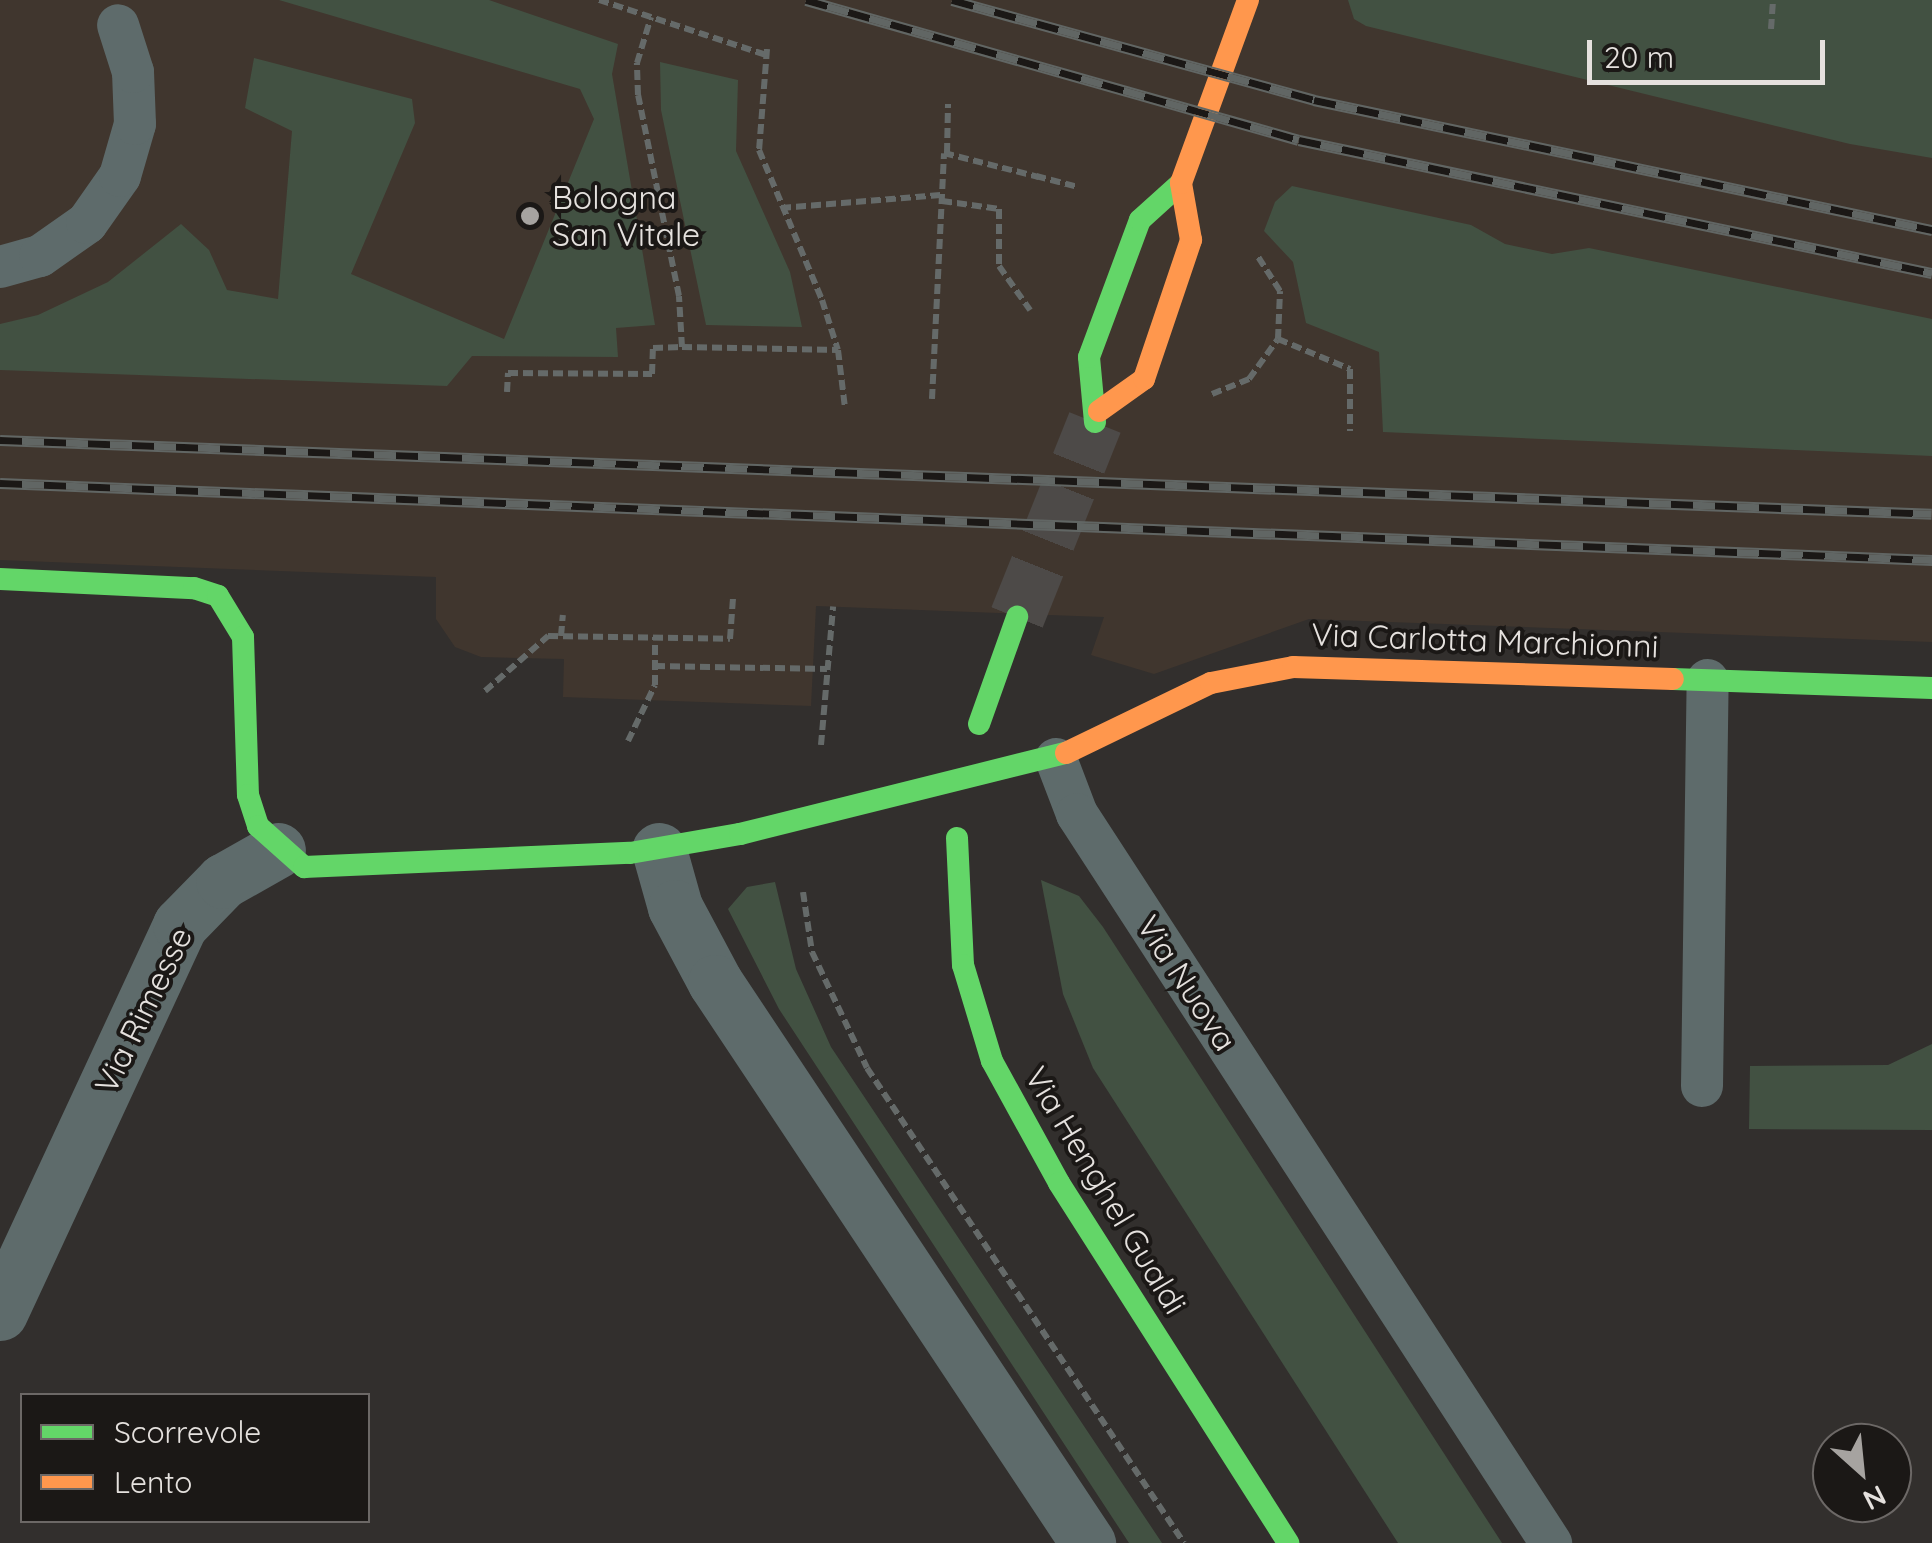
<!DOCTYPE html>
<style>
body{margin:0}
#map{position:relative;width:1932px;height:1543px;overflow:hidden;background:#322f2d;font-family:Quicksand,sans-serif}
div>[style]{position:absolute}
.built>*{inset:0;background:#40362e}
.green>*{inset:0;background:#425142}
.secondary-tunnel>*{height:55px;margin-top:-27.5px;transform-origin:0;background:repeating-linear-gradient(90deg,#4d4a48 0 55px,transparent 0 83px)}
.path>*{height:6px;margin-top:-3px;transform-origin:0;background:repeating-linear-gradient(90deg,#656a69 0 10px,transparent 0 15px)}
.lane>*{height:42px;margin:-21px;padding:0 21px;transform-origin:21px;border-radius:21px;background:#5e6b6b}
.street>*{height:55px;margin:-27.5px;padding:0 27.5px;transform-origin:27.5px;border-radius:27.5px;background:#5e6b6b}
.fast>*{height:22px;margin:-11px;padding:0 11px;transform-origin:11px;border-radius:11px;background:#63d668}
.slow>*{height:22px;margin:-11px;padding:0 11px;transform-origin:11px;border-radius:11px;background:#ff974d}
.rail>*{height:11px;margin-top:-5.5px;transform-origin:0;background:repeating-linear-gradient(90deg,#1b1816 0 22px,#616664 0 44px);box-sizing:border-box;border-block:2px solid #616664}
.dots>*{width:28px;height:28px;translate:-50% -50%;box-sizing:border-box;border:5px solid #1b1816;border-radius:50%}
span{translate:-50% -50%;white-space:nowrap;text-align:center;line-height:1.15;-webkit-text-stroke:8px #1b1816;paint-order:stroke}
.poi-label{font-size:32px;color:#e5e1de}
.left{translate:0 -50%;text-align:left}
.street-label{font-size:32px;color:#e5e1de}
.legend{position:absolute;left:20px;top:1393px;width:350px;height:130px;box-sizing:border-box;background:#1b1816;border:2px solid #6c6866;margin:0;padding:12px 18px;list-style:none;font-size:30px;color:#e5e1de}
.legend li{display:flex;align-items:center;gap:20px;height:50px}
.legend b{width:50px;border:2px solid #6c6866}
.north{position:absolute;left:1812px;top:1423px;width:100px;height:100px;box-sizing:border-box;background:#1b1816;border:2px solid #6c6866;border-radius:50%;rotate:153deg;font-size:28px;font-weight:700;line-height:40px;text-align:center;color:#e5e1de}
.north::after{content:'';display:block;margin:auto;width:35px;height:45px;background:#a6a3a0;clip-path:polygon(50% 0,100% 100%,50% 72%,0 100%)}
.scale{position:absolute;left:1587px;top:40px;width:238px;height:45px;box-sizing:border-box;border:5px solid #e5e1de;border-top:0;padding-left:12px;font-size:30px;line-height:35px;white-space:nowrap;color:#e5e1de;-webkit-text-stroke:8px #1b1816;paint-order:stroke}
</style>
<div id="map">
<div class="built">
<i style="clip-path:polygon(0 0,1449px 0,1932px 95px,1932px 642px,1309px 619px,1154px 674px,1091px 655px,1104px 617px,816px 606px,811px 706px,563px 697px,564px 659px,481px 657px,455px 647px,436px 619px,436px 577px,0 560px)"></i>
</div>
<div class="green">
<i style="clip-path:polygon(279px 0,489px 0,618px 44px,612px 74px,655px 325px,616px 328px,618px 357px,472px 356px,447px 386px,0 370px,0 324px,38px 315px,108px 282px,181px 224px,209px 250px,227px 290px,278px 299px,292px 131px,245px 108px,254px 58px,412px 99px,415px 123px,351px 274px,504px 339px,594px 119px,580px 89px)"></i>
<i style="clip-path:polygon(1348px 0,1932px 0,1932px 158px,1850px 144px,1366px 26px,1354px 19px)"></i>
<i style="clip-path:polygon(660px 62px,738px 80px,736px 151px,790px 272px,802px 327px,706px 325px,661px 110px)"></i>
<i style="clip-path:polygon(1292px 186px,1471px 225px,1505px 244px,1552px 254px,1589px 248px,1932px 319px,1932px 456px,1383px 432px,1379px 352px,1306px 323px,1293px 262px,1264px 231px,1275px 202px)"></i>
<i style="clip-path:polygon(1041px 880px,1079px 896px,1103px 927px,1502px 1543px,1398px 1543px,1093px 1068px,1063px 994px)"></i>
<i style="clip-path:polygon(775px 882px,796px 969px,831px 1047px,1162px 1543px,1129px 1543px,779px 1009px,728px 909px,747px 887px)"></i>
<i style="clip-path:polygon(1932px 1044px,1932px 1130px,1749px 1129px,1750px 1066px,1888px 1065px)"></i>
</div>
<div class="secondary-tunnel">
<i style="left:1017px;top:617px;width:210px;rotate:-68.2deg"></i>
</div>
<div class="path">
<i style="left:599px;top:0;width:176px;rotate:18.2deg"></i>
<i style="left:1771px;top:29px;width:29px;rotate:-86deg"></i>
<i style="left:767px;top:49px;width:101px;rotate:94.5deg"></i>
<i style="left:759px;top:150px;width:163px;rotate:67.2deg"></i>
<i style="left:822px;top:300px;width:52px;rotate:72.3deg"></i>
<i style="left:838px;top:350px;width:58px;rotate:83.1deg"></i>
<i style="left:947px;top:153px;width:49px;rotate:-88.8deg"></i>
<i style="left:1036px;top:176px;width:43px;rotate:14.7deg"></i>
<i style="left:942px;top:201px;width:58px;rotate:8deg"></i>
<i style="left:999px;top:209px;width:57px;rotate:90deg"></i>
<i style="left:999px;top:266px;width:54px;rotate:54.8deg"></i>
<i style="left:781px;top:208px;width:160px;rotate:-4.7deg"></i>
<i style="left:1278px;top:339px;width:78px;rotate:22.6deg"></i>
<i style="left:1350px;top:369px;width:62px;rotate:90deg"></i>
<i style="left:682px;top:347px;width:156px;rotate:1.1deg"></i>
<i style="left:507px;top:392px;width:19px;rotate:-87deg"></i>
<i style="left:508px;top:373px;width:144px;rotate:0.4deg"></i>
<i style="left:652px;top:374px;width:26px;rotate:-88deg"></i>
<i style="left:653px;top:348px;width:29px;rotate:-2deg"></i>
<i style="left:682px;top:347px;width:51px;rotate:-93.4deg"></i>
<i style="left:679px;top:296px;width:205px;rotate:-101.5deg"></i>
<i style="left:638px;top:95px;width:32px;rotate:-92deg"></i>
<i style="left:637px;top:63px;width:48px;rotate:-73.1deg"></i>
<i style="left:1212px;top:394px;width:40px;rotate:-22deg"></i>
<i style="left:1249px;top:379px;width:49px;rotate:-54.1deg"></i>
<i style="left:1278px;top:339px;width:48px;rotate:-87.6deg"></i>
<i style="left:1280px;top:291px;width:43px;rotate:-122.6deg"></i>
<i style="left:932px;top:399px;width:246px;rotate:-87.2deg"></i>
<i style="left:944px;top:153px;width:98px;rotate:14.2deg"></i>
<i style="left:561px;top:636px;width:21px;rotate:-85deg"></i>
<i style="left:655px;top:666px;width:172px;rotate:1deg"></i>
<i style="left:485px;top:691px;width:84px;rotate:-41.1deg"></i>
<i style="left:548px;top:636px;width:182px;rotate:0.9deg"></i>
<i style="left:730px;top:639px;width:41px;rotate:-85.8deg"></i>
<i style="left:628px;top:741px;width:62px;rotate:-64.3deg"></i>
<i style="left:655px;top:685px;width:48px;rotate:-90deg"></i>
<i style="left:821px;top:745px;width:139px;rotate:-85deg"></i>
<i style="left:803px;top:892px;width:61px;rotate:81.5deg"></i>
<i style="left:812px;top:952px;width:128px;rotate:64.6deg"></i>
<i style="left:867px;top:1068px;width:571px;rotate:56.28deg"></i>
</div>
<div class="lane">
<i style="left:0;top:267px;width:41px;rotate:-15.4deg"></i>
<i style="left:40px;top:256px;width:57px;rotate:-35.1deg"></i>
<i style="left:87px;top:223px;width:57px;rotate:-54.9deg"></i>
<i style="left:120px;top:176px;width:54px;rotate:-73.9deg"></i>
<i style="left:135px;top:124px;width:52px;rotate:-92.2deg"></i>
<i style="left:133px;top:72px;width:49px;rotate:-107.7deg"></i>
<i style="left:1056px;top:759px;width:59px;rotate:69.1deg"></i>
<i style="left:1077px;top:814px;width:870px;rotate:56.97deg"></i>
<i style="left:1702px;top:1086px;width:406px;rotate:-89.2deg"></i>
</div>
<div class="street">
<i style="left:659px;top:850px;width:59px;rotate:74.3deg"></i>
<i style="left:675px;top:907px;width:85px;rotate:61.9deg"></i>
<i style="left:715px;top:982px;width:674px;rotate:56.38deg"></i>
<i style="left:0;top:1313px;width:428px;rotate:-65.1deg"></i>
<i style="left:180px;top:925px;width:62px;rotate:-45.7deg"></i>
<i style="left:223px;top:881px;width:63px;rotate:-29.4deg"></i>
</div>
<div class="fast">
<i style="left:1095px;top:422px;width:65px;rotate:-95.3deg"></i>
<i style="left:1089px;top:357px;width:146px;rotate:-69.6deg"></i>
<i style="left:1140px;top:220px;width:55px;rotate:-42.1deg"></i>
<i style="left:0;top:579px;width:194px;rotate:2.7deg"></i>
<i style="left:194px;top:588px;width:25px;rotate:18deg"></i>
<i style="left:218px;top:596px;width:48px;rotate:58.6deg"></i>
<i style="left:243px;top:637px;width:158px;rotate:88.2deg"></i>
<i style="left:248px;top:795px;width:33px;rotate:72deg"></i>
<i style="left:258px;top:826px;width:62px;rotate:41.7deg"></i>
<i style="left:304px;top:867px;width:326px;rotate:-2.5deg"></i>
<i style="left:630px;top:853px;width:112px;rotate:-9.8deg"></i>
<i style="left:740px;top:834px;width:336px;rotate:-14deg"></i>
<i style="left:1673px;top:679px;width:259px;rotate:2deg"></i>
<i style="left:979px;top:724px;width:114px;rotate:-70.4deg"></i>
<i style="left:957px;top:838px;width:127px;rotate:87.3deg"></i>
<i style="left:963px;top:965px;width:100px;rotate:73.2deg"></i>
<i style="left:992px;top:1061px;width:139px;rotate:61.2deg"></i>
<i style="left:1059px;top:1183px;width:427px;rotate:57.5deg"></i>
</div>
<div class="slow">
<i style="left:1099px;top:411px;width:55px;rotate:-35.4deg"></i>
<i style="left:1144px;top:379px;width:147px;rotate:-71.3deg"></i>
<i style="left:1191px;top:240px;width:58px;rotate:-100deg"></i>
<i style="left:1181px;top:183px;width:195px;rotate:-69.9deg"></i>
<i style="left:1066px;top:753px;width:161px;rotate:-25.8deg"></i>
<i style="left:1211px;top:683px;width:84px;rotate:-11deg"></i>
<i style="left:1293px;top:667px;width:380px;rotate:1.8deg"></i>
</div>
<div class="rail">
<i style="left:806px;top:0;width:512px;rotate:15.85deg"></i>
<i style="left:1299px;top:140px;width:647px;rotate:11.87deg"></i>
<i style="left:952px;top:0;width:376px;rotate:15.4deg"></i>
<i style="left:1314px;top:100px;width:632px;rotate:11.88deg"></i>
<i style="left:0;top:440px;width:1933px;rotate:2.19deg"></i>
<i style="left:0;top:483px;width:1934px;rotate:2.28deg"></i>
</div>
<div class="dots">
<i style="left:530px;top:216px;background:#a6a3a0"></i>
</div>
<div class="poi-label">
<span class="left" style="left:552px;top:216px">Bologna<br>San Vitale</span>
</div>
<div class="street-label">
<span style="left:1485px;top:640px;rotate:2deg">Via Carlotta Marchionni</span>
<span style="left:1187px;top:983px;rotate:57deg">Via Nuova</span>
<span style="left:143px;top:1010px;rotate:-64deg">Via Rimesse</span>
<span style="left:1106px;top:1190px;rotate:59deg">Via Henghel Gualdi</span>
</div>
<ul class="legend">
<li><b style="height:12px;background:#63d668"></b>Scorrevole</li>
<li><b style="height:12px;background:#ff974d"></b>Lento</li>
</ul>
<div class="north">N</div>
<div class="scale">20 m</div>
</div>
